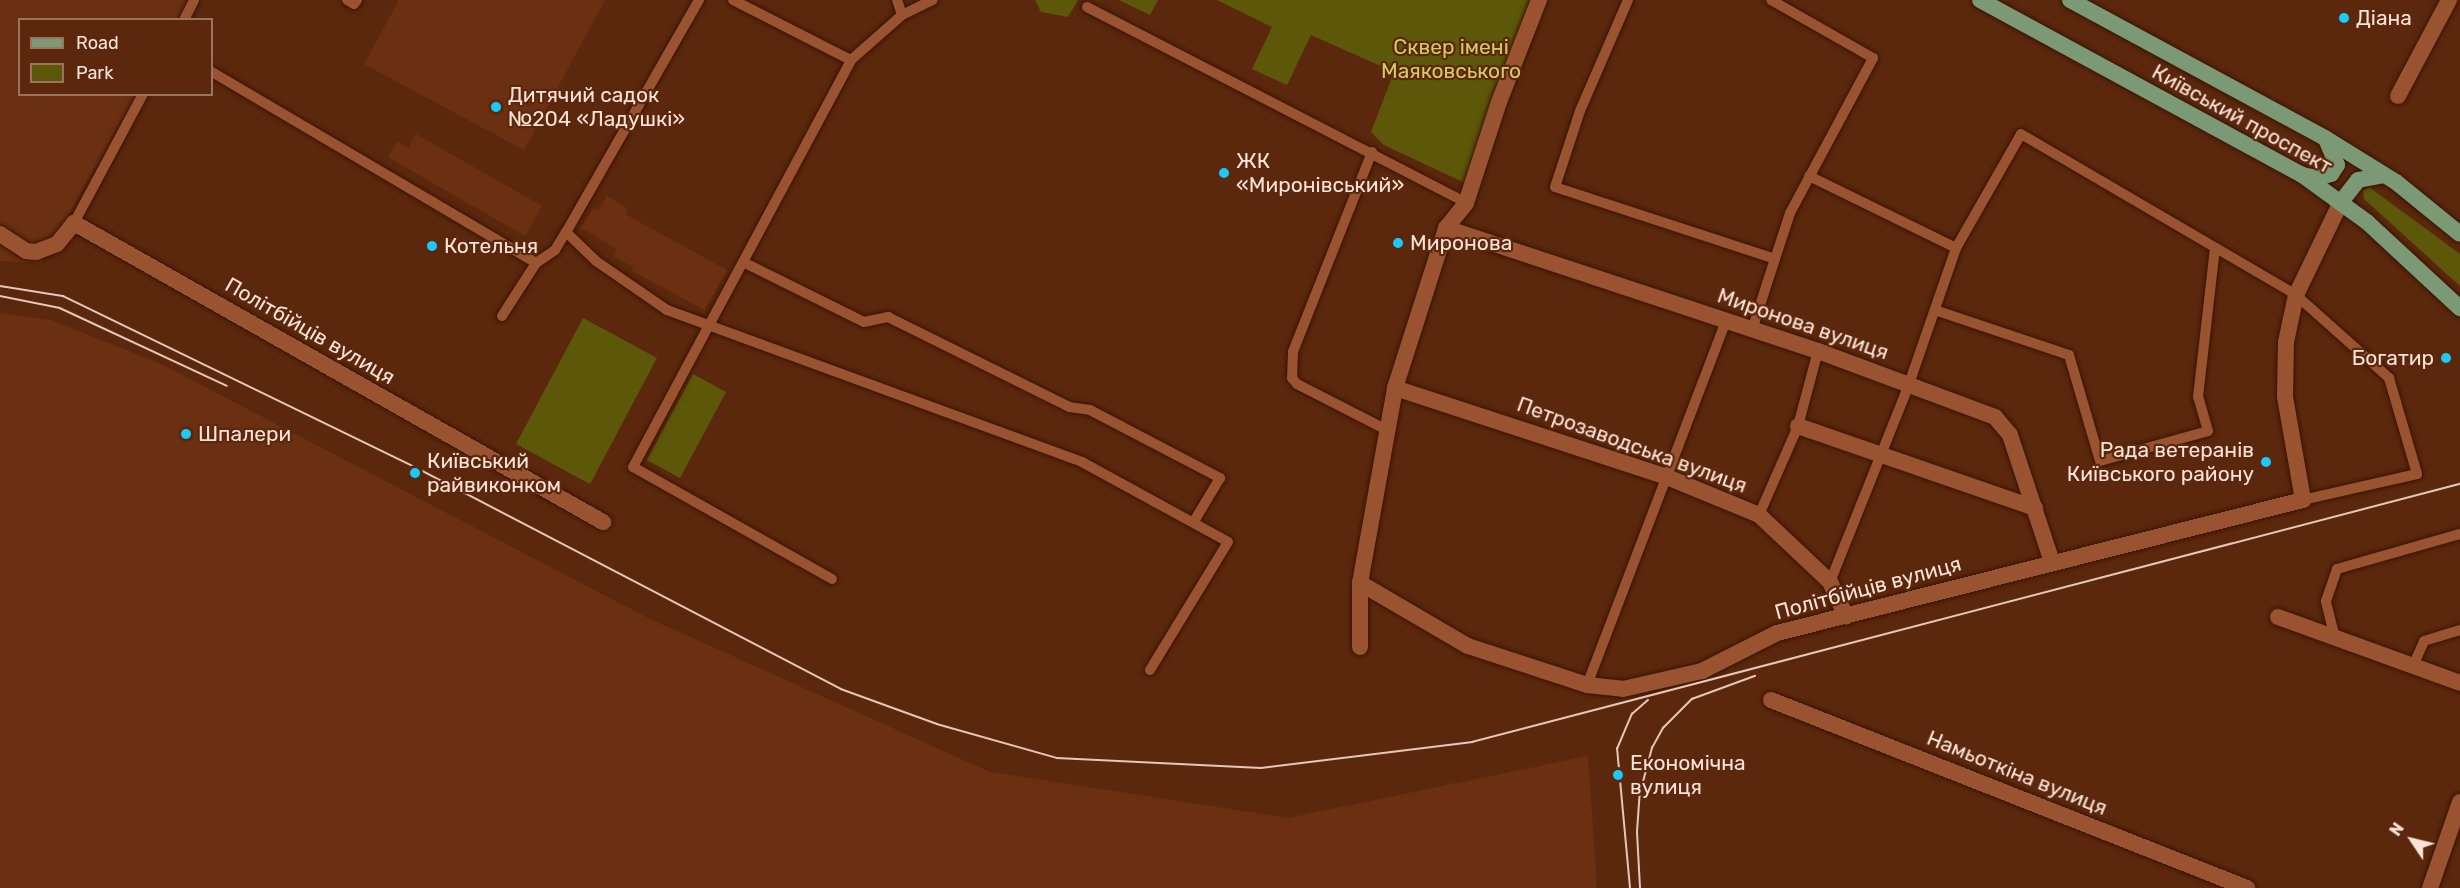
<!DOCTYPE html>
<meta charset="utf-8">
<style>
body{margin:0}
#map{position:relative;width:2460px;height:888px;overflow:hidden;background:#5c280d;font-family:Rubik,sans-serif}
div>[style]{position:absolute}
.built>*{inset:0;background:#6b3012}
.green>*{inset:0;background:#5d5709}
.roads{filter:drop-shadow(0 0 2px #381403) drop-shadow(0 0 2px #381403)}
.service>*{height:10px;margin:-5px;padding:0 5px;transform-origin:5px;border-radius:5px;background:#9a5331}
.minor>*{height:16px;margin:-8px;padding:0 8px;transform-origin:8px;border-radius:8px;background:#9a5331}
.primary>*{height:16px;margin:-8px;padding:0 8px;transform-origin:8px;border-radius:8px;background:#7b9974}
.tram>*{height:1.5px;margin:-0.75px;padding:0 0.75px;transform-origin:0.75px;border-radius:0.75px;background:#e5c8ba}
.dots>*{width:16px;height:16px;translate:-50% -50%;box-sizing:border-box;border:3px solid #5c280d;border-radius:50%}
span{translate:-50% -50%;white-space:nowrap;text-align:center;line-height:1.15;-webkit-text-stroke:4.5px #5c280d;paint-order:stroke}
.poi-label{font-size:21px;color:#fce3d7}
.left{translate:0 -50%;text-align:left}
.right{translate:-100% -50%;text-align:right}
.park-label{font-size:21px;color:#d3cb65}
.street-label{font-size:21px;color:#fce3d7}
.legend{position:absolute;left:18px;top:18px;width:195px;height:78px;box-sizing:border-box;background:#5c280d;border:2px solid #9c735e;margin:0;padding:8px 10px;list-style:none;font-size:18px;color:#fce3d7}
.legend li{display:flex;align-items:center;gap:12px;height:30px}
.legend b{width:30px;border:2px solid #9c735e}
.north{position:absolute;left:2382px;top:810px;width:60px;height:60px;-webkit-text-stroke:4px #5c280d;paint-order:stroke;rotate:305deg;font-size:16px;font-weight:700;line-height:24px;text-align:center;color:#fce3d7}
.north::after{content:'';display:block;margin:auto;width:21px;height:27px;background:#fce3d7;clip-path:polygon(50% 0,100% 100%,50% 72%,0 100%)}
</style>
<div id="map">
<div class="built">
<i style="clip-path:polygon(0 0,190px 0,179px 19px,20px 20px,20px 94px,136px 95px,41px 263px,0 261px)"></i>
<i style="clip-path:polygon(399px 0,605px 0,524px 150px,364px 64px)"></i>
<i style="clip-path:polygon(416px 134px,542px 206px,525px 236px,388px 157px,397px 141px,408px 148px)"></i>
<i style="clip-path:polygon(607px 196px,627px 208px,625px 214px,727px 270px,705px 310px,632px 271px,633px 267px,614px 256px,617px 249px,581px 228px,593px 208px,598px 211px)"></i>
<i style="clip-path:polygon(0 313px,51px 320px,159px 363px,646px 617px,990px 772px,1288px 818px,1588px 756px,1597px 888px,0 888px)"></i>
</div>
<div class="green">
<i style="clip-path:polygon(1035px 0,1078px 0,1068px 17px,1041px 12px)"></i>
<i style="clip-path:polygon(1119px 0,1158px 0,1150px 15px)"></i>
<i style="clip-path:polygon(1217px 0,1536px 0,1465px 183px,1384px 145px,1371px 132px,1394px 72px,1311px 35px,1287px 85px,1252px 69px,1272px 27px)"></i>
<i style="clip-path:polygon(2369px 187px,2460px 254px,2460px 286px,2364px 199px,2363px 191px)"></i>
<i style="clip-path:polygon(583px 318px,657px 358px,590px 484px,516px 444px)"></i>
<i style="clip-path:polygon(693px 374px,726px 392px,680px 478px,647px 460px)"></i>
</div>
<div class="roads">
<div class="service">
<i style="left:347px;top:0;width:8px;rotate:30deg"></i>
<i style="left:354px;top:4px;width:5px;rotate:-53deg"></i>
<i style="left:699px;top:0;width:267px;rotate:119.8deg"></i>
<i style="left:566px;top:232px;width:42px;rotate:44deg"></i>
<i style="left:596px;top:261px;width:86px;rotate:34.6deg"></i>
<i style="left:667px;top:310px;width:442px;rotate:20.1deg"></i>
<i style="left:1082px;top:462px;width:166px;rotate:28.7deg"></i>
<i style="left:1228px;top:542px;width:150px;rotate:121.4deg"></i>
<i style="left:733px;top:0;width:132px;rotate:27deg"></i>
<i style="left:851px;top:60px;width:68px;rotate:-41.4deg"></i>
<i style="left:902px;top:15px;width:16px;rotate:-108deg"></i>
<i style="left:1628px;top:0;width:121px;rotate:113.4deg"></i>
<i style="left:1580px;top:111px;width:80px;rotate:108.2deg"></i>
<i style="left:1555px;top:187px;width:231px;rotate:18.1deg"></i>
<i style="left:1775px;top:259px;width:48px;rotate:-71.9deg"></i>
<i style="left:1790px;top:213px;width:176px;rotate:-61.8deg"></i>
<i style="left:1873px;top:58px;width:117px;rotate:-150.4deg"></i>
<i style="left:1087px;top:7px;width:427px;rotate:27.3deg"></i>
<i style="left:902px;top:15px;width:34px;rotate:-26deg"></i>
<i style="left:184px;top:20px;width:22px;rotate:-63deg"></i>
<i style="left:212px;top:72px;width:376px;rotate:30.5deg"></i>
<i style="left:1372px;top:152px;width:215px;rotate:111.6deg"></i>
<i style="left:1293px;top:352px;width:26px;rotate:92deg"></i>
<i style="left:1292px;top:378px;width:8px;rotate:50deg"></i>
<i style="left:1297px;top:384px;width:101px;rotate:27.1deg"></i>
<i style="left:1809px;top:176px;width:164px;rotate:26.1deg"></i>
<i style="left:74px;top:223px;width:146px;rotate:-61.9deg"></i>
<i style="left:743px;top:262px;width:135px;rotate:26.4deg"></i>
<i style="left:864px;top:322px;width:25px;rotate:-12deg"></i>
<i style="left:888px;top:317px;width:202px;rotate:26.4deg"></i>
<i style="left:1069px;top:407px;width:21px;rotate:8deg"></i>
<i style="left:1090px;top:410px;width:147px;rotate:27.6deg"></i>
<i style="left:1220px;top:478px;width:52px;rotate:121deg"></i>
<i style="left:1935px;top:310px;width:141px;rotate:18.6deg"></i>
<i style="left:2069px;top:355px;width:110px;rotate:73.7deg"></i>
<i style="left:2100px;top:461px;width:112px;rotate:-15.5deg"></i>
<i style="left:2208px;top:431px;width:35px;rotate:-106deg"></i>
<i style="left:2198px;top:397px;width:150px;rotate:-83.5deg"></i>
<i style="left:502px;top:316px;width:63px;rotate:-57.3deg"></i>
<i style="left:536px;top:263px;width:23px;rotate:-34deg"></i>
<i style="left:555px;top:250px;width:21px;rotate:-59deg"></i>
<i style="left:1752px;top:330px;width:75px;rotate:-72.1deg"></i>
<i style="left:1759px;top:515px;width:97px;rotate:-66.3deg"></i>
<i style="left:1798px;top:426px;width:78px;rotate:-75.1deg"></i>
<i style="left:832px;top:579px;width:228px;rotate:-150.6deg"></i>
<i style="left:633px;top:467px;width:462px;rotate:-61.8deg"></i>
<i style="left:1830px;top:582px;width:213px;rotate:-68.2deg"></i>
<i style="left:1909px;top:384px;width:144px;rotate:-70.9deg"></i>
<i style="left:1956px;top:248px;width:131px;rotate:-60.3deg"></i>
<i style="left:2021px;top:134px;width:319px;rotate:30.3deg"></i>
<i style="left:2296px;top:295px;width:125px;rotate:41.7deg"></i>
<i style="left:2389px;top:378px;width:100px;rotate:73.7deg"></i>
<i style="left:2417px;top:474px;width:117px;rotate:167.2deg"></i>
<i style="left:2335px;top:638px;width:38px;rotate:-104deg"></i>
<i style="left:2326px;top:601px;width:34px;rotate:-71deg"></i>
<i style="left:2337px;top:569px;width:128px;rotate:-15.9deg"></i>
<i style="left:2413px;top:666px;width:27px;rotate:-66deg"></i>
<i style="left:2424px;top:641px;width:38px;rotate:-17deg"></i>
<i style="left:1587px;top:685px;width:390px;rotate:-69.1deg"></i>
</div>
<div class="minor">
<i style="left:2398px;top:96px;width:109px;rotate:-62deg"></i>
<i style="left:1446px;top:228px;width:392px;rotate:18.3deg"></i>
<i style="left:1818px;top:351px;width:189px;rotate:20.4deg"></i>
<i style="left:1995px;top:417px;width:23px;rotate:50deg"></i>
<i style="left:2010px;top:435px;width:134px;rotate:71.7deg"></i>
<i style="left:0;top:234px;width:31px;rotate:33deg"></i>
<i style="left:26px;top:251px;width:10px;rotate:6deg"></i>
<i style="left:36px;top:252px;width:22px;rotate:-21deg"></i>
<i style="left:57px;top:244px;width:27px;rotate:-51deg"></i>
<i style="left:74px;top:223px;width:608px;rotate:29.48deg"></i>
<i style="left:1395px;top:388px;width:286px;rotate:18.1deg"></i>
<i style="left:1667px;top:477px;width:100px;rotate:22.4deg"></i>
<i style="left:1759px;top:515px;width:98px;rotate:43.3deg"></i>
<i style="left:1830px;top:582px;width:38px;rotate:65deg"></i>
<i style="left:1798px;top:426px;width:251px;rotate:19.1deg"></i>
<i style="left:1360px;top:583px;width:125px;rotate:30.3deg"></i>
<i style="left:1468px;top:646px;width:125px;rotate:18.1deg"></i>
<i style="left:1587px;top:685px;width:36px;rotate:6deg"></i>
<i style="left:1623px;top:689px;width:81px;rotate:-12.8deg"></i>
<i style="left:1702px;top:671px;width:84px;rotate:-26.9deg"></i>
<i style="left:1777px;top:633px;width:543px;rotate:-14.19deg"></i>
<i style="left:2303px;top:500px;width:105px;rotate:-99.9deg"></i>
<i style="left:2285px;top:397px;width:55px;rotate:-89deg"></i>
<i style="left:2286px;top:342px;width:48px;rotate:-78deg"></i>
<i style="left:2296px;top:295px;width:103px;rotate:-64.2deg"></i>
<i style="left:2278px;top:617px;width:194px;rotate:19.9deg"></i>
<i style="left:1360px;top:647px;width:64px;rotate:-90deg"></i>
<i style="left:1360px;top:583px;width:198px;rotate:-79.8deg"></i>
<i style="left:1395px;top:388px;width:168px;rotate:-72.3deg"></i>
<i style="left:1446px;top:228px;width:32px;rotate:-51deg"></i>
<i style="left:1466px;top:203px;width:106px;rotate:-71.9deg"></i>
<i style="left:1499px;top:102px;width:110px;rotate:-68.6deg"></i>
<i style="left:1771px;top:700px;width:512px;rotate:21.55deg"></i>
<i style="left:2430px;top:888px;width:91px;rotate:-70.8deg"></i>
</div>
<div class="primary">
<i style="left:1980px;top:0;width:365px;rotate:28.5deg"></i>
<i style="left:2301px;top:174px;width:82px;rotate:36deg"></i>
<i style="left:2367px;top:222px;width:127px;rotate:42.8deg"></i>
<i style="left:2070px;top:0;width:290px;rotate:28.4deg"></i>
<i style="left:2325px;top:138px;width:84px;rotate:31.8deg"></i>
<i style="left:2396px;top:182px;width:82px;rotate:39.1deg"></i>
<i style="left:2302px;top:175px;width:15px;rotate:11deg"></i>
<i style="left:2317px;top:178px;width:15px;rotate:-16deg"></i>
<i style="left:2331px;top:174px;width:11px;rotate:-56deg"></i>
<i style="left:2337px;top:165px;width:26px;rotate:-113deg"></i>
<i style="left:2341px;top:202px;width:28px;rotate:-52deg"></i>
<i style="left:2358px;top:180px;width:26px;rotate:-11deg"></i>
</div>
</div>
<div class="tram">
<i style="left:0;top:286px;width:64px;rotate:9deg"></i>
<i style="left:63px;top:296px;width:394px;rotate:25.9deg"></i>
<i style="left:417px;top:468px;width:478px;rotate:27.5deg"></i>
<i style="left:841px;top:689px;width:102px;rotate:20deg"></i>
<i style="left:937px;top:724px;width:125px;rotate:15.8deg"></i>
<i style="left:1057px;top:758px;width:204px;rotate:2.8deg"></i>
<i style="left:1261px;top:768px;width:213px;rotate:-7deg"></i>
<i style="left:1472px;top:742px;width:1021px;rotate:-14.64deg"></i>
<i style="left:0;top:296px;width:61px;rotate:11.3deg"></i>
<i style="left:60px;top:308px;width:184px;rotate:25deg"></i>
<i style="left:1630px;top:888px;width:140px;rotate:-95.3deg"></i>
<i style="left:1617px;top:749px;width:38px;rotate:-67deg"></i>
<i style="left:1632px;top:714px;width:21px;rotate:-41deg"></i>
<i style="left:1640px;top:888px;width:56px;rotate:-93.1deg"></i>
<i style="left:1637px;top:832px;width:39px;rotate:-86deg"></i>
<i style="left:1640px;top:793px;width:47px;rotate:-75.1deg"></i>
<i style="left:1652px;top:748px;width:23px;rotate:-61deg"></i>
<i style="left:1663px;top:728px;width:41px;rotate:-45deg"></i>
<i style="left:1692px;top:699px;width:67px;rotate:-20.1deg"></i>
</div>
<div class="dots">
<i style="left:2344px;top:18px;background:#1bcafc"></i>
<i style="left:496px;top:107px;background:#1bcafc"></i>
<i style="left:1224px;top:173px;background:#1bcafc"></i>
<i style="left:1398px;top:243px;background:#1bcafc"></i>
<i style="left:432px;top:246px;background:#1bcafc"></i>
<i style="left:2446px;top:358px;background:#1bcafc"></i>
<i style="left:186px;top:434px;background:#1bcafc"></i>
<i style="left:2266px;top:462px;background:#1bcafc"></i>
<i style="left:415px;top:473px;background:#1bcafc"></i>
<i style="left:1618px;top:775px;background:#1bcafc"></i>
</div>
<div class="poi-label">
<span class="left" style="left:2356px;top:18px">Діана</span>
<span class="left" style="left:508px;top:107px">Дитячий садок<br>№204 «Ладушкі»</span>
<span class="left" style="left:1236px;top:173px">ЖК<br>«Миронівський»</span>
<span class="left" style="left:1410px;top:243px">Миронова</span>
<span class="left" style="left:444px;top:246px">Котельня</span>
<span class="right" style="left:2434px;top:358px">Богатир</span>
<span class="left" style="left:198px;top:434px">Шпалери</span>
<span class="right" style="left:2254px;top:462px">Рада ветеранів<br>Київського району</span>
<span class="left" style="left:427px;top:473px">Київський<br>райвиконком</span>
<span class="left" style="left:1630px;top:775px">Економічна<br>вулиця</span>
</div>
<div class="park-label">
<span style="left:1451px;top:59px">Сквер імені<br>Маяковського</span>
</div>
<div class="street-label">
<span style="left:2242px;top:119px;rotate:29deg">Київський проспект</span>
<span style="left:1803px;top:324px;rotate:19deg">Миронова вулиця</span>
<span style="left:310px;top:331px;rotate:30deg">Політбійців вулиця</span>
<span style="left:1632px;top:445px;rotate:20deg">Петрозаводська вулиця</span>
<span style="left:1868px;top:588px;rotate:-15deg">Політбійців вулиця</span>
<span style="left:2017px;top:773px;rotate:22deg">Намьоткіна вулиця</span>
</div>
<ul class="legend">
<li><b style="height:8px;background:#7b9974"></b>Road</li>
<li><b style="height:16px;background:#5d5709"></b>Park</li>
</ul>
<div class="north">N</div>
</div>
